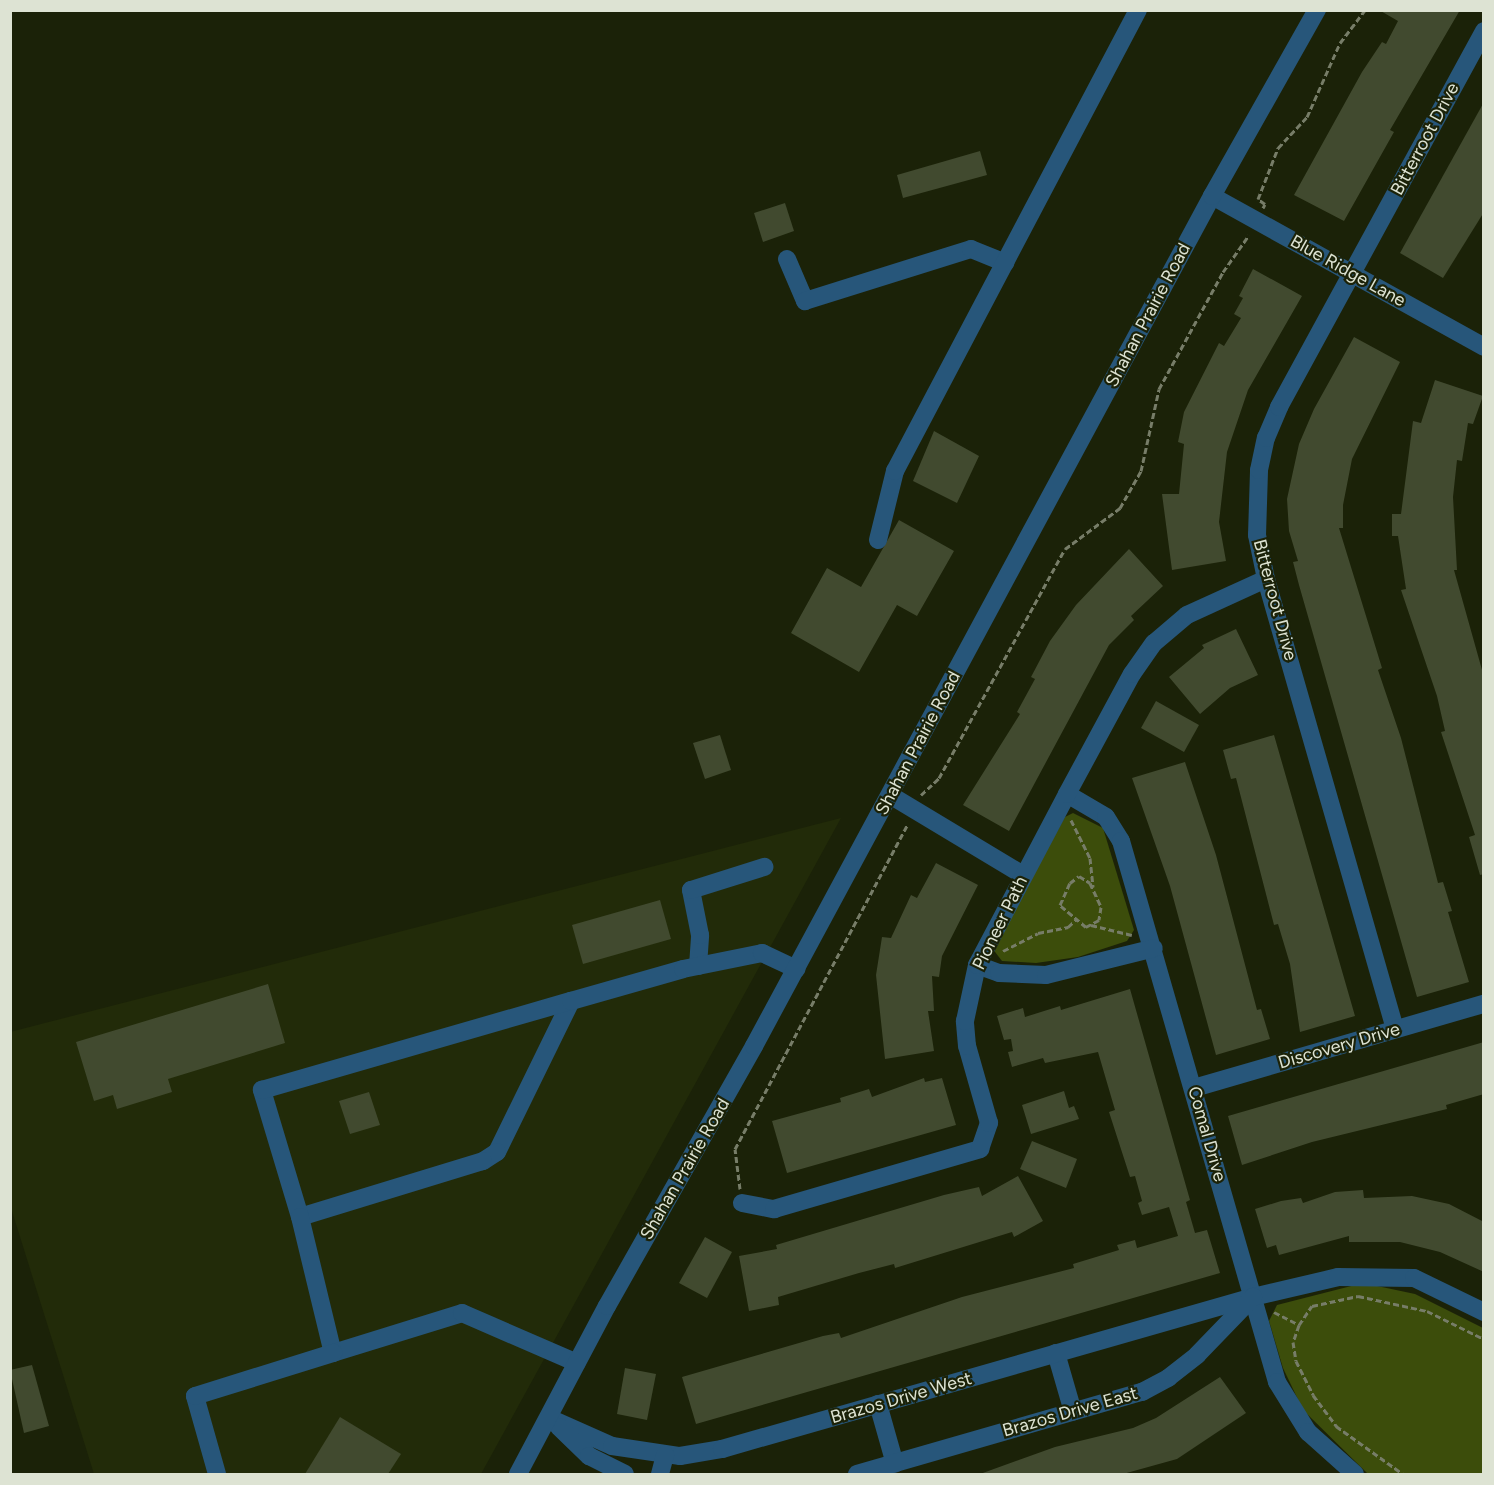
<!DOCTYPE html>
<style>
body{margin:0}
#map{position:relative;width:1494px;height:1485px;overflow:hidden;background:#1b2208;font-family:Figtree,sans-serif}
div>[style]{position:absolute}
.built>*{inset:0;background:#222b09}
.green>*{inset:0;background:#3c4d0b}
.building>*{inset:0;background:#414a2f}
.path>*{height:3px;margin-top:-1.5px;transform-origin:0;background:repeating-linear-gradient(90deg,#777d68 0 6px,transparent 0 9px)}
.minor>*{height:18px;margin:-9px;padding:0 9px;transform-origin:9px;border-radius:9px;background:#27567a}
span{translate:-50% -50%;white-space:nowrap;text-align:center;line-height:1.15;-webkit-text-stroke:4.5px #1b2208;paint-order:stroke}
.street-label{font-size:18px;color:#dde3d3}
.frame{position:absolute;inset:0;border:12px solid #dde3d3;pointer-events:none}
</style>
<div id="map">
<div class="built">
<i style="clip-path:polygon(841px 818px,481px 1474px,94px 1474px,11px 1208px,10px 1032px)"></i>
</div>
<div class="green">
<i style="clip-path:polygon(1073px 813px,1103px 828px,1134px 930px,1127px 941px,1078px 957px,1036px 963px,1002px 961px,992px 948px,1065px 817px)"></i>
<i style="clip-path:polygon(1363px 1283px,1415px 1294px,1483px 1328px,1483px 1474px,1368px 1474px,1303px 1410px,1283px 1368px,1269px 1321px,1277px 1305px)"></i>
</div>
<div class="building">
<i style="clip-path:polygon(1379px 10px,1460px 10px,1390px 130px,1394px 132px,1344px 221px,1294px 195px,1362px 72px,1382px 42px,1386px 44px,1398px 21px)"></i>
<i style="clip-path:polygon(1484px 102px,1484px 212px,1443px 278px,1400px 253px)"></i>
<i style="clip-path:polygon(980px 151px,987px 175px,903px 198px,897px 175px)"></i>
<i style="clip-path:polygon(785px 203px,794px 231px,763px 242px,754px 213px)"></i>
<i style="clip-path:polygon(1253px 269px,1302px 296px,1248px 390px,1227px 452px,1219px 522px,1226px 561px,1172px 570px,1162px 494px,1179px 494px,1184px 444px,1178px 442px,1184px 412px,1219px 343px,1224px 346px,1241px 318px,1234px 314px,1243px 298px,1239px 296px)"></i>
<i style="clip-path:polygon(1354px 337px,1400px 362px,1352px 459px,1343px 505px,1343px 528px,1339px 528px,1382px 668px,1378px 670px,1401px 738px,1438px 883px,1443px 882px,1452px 911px,1448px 912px,1469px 982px,1417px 997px,1299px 585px,1293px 562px,1298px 561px,1289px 531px,1287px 499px,1299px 444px,1314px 409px)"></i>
<i style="clip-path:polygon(1435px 380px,1483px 396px,1473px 424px,1468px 423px,1462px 461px,1457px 460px,1453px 497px,1457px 570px,1454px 570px,1484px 677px,1484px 874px,1480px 875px,1469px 837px,1475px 835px,1441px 732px,1445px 731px,1437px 696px,1401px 590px,1406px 589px,1398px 536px,1392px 536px,1392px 514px,1401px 514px,1413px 421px,1421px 423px)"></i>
<i style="clip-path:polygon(934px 431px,979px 456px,957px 503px,913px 481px)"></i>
<i style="clip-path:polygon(899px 520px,954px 551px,917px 616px,897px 605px,859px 672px,791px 633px,827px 568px,861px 587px)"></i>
<i style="clip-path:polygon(1129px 549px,1163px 586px,1131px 616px,1134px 620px,1109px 645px,1009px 831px,963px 805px,1020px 714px,1017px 712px,1035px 679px,1031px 677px,1050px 641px,1076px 605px)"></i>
<i style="clip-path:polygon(1236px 629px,1258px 675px,1230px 688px,1200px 714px,1169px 677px,1204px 648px,1202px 645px)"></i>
<i style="clip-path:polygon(1156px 701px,1199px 725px,1184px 752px,1141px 728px)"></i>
<i style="clip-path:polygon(720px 735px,731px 770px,705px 779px,693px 743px)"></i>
<i style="clip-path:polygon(1274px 735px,1355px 1016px,1300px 1032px,1290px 964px,1278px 924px,1274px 925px,1236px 778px,1231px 779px,1223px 750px)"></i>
<i style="clip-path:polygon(1185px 762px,1216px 855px,1257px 1010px,1261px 1009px,1270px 1039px,1216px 1055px,1170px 886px,1132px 778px)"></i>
<i style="clip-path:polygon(936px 863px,978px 885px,942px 956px,939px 977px,932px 976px,934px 1011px,928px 1011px,934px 1051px,885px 1059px,876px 975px,882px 937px,891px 938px,911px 895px,917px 898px)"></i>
<i style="clip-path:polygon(660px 900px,671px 939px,583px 964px,572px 925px)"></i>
<i style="clip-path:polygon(268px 984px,285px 1043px,168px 1079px,172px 1092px,117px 1109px,113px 1095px,94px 1101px,76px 1042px)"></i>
<i style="clip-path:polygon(1130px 989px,1190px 1200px,1186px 1202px,1195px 1233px,1207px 1230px,1220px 1273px,696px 1424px,682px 1377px,823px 1336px,839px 1333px,841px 1338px,962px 1297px,1074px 1268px,1073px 1264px,1119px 1250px,1117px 1245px,1135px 1240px,1137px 1248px,1178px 1236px,1169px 1207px,1142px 1215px,1138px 1203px,1142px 1201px,1135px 1176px,1130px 1177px,1109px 1112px,1115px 1110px,1098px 1052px,1045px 1063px,1043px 1058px,1012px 1067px,1008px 1052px,1013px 1051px,1011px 1039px,1004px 1040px,997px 1016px,1023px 1008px,1025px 1017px,1060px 1006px,1061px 1010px)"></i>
<i style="clip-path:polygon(1484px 1042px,1484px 1094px,1446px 1105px,1447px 1109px,1312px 1142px,1242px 1165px,1228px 1116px)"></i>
<i style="clip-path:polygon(924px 1078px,925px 1082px,942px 1078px,956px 1125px,787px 1173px,772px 1121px,841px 1102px,840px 1098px,869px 1089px,872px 1097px)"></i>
<i style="clip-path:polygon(1064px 1091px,1069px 1108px,1074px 1106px,1079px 1119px,1031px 1134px,1022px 1105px)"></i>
<i style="clip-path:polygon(369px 1092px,380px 1125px,350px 1134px,339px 1101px)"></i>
<i style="clip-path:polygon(1032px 1141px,1077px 1159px,1066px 1188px,1020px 1169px)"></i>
<i style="clip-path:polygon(1018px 1176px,1043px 1221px,1014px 1237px,1012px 1232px,895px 1268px,894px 1264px,859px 1273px,778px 1297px,779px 1305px,749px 1311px,739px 1256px,777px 1249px,776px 1245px,944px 1195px,979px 1187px,982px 1196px)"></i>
<i style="clip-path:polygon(1363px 1190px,1364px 1198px,1412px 1196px,1449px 1204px,1484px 1222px,1484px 1272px,1440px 1252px,1400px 1242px,1349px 1242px,1349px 1236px,1279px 1255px,1276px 1245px,1267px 1248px,1255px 1209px,1281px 1201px,1301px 1198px,1303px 1203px,1335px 1192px)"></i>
<i style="clip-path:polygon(705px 1237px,732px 1252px,707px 1298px,679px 1283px)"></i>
<i style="clip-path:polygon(32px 1365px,49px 1426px,24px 1433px,10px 1370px)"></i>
<i style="clip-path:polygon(625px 1368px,656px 1374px,647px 1420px,617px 1414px)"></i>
<i style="clip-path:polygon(1220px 1377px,1246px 1413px,1177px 1459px,1123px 1474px,980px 1474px,1055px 1447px,1133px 1428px,1156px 1418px)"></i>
<i style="clip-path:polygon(340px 1417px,401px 1454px,388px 1474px,305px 1474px)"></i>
</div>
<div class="path">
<i style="left:1263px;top:208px;width:4px;rotate:-63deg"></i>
<i style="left:1265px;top:204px;width:9px;rotate:-144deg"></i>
<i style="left:1258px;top:199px;width:55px;rotate:-68.6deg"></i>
<i style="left:1278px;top:148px;width:42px;rotate:-46.9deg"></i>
<i style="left:1307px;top:117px;width:81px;rotate:-66deg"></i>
<i style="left:1340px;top:43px;width:41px;rotate:-52.9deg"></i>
<i style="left:921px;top:795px;width:25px;rotate:-43deg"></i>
<i style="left:939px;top:778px;width:261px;rotate:-61.2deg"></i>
<i style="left:1065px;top:549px;width:69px;rotate:-36.7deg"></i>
<i style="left:1120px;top:508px;width:43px;rotate:-60.4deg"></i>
<i style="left:1141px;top:471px;width:84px;rotate:-77.6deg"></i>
<i style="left:1159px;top:389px;width:133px;rotate:-61.3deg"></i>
<i style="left:1223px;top:272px;width:45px;rotate:-54.9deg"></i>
<i style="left:1071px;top:820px;width:42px;rotate:63.4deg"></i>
<i style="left:1090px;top:858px;width:29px;rotate:84deg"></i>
<i style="left:1079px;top:876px;width:13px;rotate:32deg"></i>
<i style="left:1090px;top:883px;width:26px;rotate:65deg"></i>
<i style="left:1101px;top:907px;width:13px;rotate:99deg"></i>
<i style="left:1099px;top:920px;width:15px;rotate:152deg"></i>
<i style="left:1086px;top:927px;width:34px;rotate:-140deg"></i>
<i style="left:1060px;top:905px;width:24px;rotate:-66deg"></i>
<i style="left:1070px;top:883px;width:11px;rotate:-38deg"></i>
<i style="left:1091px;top:925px;width:42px;rotate:13.7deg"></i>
<i style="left:1003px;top:951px;width:39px;rotate:-27deg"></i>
<i style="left:1038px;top:933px;width:31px;rotate:-11deg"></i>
<i style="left:1068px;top:927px;width:12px;rotate:-42deg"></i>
<i style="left:740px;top:1189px;width:40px;rotate:-97.1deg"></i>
<i style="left:735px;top:1149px;width:367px;rotate:-62deg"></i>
<i style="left:1274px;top:1312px;width:28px;rotate:27deg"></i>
<i style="left:1299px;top:1325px;width:18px;rotate:109deg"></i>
<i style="left:1293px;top:1342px;width:19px;rotate:81deg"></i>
<i style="left:1296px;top:1361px;width:38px;rotate:63deg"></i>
<i style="left:1313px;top:1395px;width:39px;rotate:53deg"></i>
<i style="left:1336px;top:1426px;width:82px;rotate:35.6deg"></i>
<i style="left:1299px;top:1325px;width:23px;rotate:-56deg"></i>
<i style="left:1312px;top:1306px;width:47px;rotate:-12.3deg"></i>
<i style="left:1358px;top:1296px;width:71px;rotate:12.3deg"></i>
<i style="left:1427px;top:1311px;width:64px;rotate:26.2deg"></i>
</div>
<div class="minor">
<i style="left:1212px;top:196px;width:311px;rotate:29deg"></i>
<i style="left:787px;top:259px;width:46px;rotate:66.8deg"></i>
<i style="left:805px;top:301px;width:174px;rotate:-17.4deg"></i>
<i style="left:971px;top:249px;width:37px;rotate:22deg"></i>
<i style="left:878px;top:540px;width:71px;rotate:-76.2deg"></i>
<i style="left:895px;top:471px;width:521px;rotate:-62.21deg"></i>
<i style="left:1067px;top:794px;width:45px;rotate:30.5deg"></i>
<i style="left:1106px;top:817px;width:28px;rotate:58deg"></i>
<i style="left:1121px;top:841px;width:563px;rotate:73.91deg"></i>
<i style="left:1277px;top:1382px;width:59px;rotate:58.2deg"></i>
<i style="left:1308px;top:1432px;width:63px;rotate:41.8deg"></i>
<i style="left:890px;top:795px;width:155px;rotate:31deg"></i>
<i style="left:977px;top:965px;width:23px;rotate:20deg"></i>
<i style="left:999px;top:973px;width:47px;rotate:2.4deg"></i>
<i style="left:1046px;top:975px;width:111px;rotate:-14deg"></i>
<i style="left:698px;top:966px;width:31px;rotate:-86deg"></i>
<i style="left:700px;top:935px;width:46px;rotate:-101.3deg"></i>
<i style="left:691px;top:890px;width:77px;rotate:-17.5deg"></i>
<i style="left:571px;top:1001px;width:168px;rotate:116.1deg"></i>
<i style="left:497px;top:1152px;width:17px;rotate:147deg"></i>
<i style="left:483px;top:1161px;width:191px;rotate:163deg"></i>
<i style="left:300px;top:1217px;width:133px;rotate:-106.7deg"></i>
<i style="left:262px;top:1090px;width:322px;rotate:-16.1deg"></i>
<i style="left:571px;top:1001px;width:116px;rotate:-15.9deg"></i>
<i style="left:683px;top:969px;width:81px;rotate:-11.4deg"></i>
<i style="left:762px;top:953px;width:38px;rotate:25deg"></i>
<i style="left:1395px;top:1029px;width:468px;rotate:-106deg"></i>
<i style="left:1266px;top:579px;width:45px;rotate:-101.6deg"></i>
<i style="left:1257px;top:535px;width:65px;rotate:-88.2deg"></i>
<i style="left:1259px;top:470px;width:33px;rotate:-78deg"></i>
<i style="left:1266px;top:438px;width:34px;rotate:-67deg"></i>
<i style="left:1279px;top:407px;width:428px;rotate:-61.4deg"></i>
<i style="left:1194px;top:1088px;width:302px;rotate:-16.2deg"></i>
<i style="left:742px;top:1203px;width:33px;rotate:11deg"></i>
<i style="left:774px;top:1209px;width:215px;rotate:-16.2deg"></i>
<i style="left:980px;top:1149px;width:28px;rotate:-71deg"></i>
<i style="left:989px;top:1123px;width:80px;rotate:-105.9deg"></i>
<i style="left:967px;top:1046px;width:25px;rotate:-95deg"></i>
<i style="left:965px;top:1021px;width:57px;rotate:-77.9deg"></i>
<i style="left:977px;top:965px;width:193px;rotate:-62.2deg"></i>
<i style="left:1067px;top:794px;width:136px;rotate:-61.6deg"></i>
<i style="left:1132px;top:674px;width:38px;rotate:-55deg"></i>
<i style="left:1154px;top:643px;width:43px;rotate:-40.3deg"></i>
<i style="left:1187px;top:615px;width:87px;rotate:-24.5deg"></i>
<i style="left:300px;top:1217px;width:140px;rotate:76.4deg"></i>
<i style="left:333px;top:1353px;width:135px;rotate:-17.2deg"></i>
<i style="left:462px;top:1313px;width:125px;rotate:23.5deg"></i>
<i style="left:1056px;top:1353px;width:61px;rotate:73.9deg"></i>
<i style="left:878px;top:1404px;width:62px;rotate:74.2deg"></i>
<i style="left:549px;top:1418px;width:69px;rotate:24deg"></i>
<i style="left:612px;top:1446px;width:69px;rotate:8.4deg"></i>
<i style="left:680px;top:1456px;width:43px;rotate:-9.5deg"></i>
<i style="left:722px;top:1449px;width:552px;rotate:-15.97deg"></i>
<i style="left:1253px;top:1297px;width:87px;rotate:-13.2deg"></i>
<i style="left:1338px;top:1277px;width:76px;rotate:0.8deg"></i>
<i style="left:1414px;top:1278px;width:78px;rotate:25.9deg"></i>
<i style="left:559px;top:1427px;width:42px;rotate:44deg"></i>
<i style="left:589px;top:1456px;width:40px;rotate:26.6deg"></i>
<i style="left:217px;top:1474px;width:81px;rotate:-105.8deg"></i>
<i style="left:195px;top:1396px;width:145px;rotate:-17.3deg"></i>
<i style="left:518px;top:1474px;width:190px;rotate:-62.1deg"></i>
<i style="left:607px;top:1306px;width:299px;rotate:-60.5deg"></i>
<i style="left:754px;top:1046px;width:966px;rotate:-61.68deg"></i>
<i style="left:1212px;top:196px;width:214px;rotate:-60.6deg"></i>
<i style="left:660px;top:1474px;width:20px;rotate:-75deg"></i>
<i style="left:857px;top:1474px;width:297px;rotate:-16.1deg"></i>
<i style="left:1142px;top:1392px;width:30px;rotate:-28deg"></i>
<i style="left:1168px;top:1378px;width:37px;rotate:-38deg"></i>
<i style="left:1197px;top:1355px;width:81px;rotate:-46deg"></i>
</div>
<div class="street-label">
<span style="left:1425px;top:139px;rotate:-62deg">Bitterroot Drive</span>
<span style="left:1348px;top:271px;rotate:29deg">Blue Ridge Lane</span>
<span style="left:1148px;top:315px;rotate:-62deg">Shahan Prairie Road</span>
<span style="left:1275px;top:600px;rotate:75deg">Bitterroot Drive</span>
<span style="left:918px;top:743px;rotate:-62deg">Shahan Prairie Road</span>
<span style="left:1000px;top:923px;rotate:-64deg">Pioneer Path</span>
<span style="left:1339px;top:1046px;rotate:-16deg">Discovery Drive</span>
<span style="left:1207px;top:1134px;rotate:74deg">Comal Drive</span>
<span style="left:685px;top:1169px;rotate:-60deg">Shahan Prairie Road</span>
<span style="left:901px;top:1398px;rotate:-16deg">Brazos Drive West</span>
<span style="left:1070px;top:1412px;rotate:-16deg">Brazos Drive East</span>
</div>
<div class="frame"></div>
</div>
